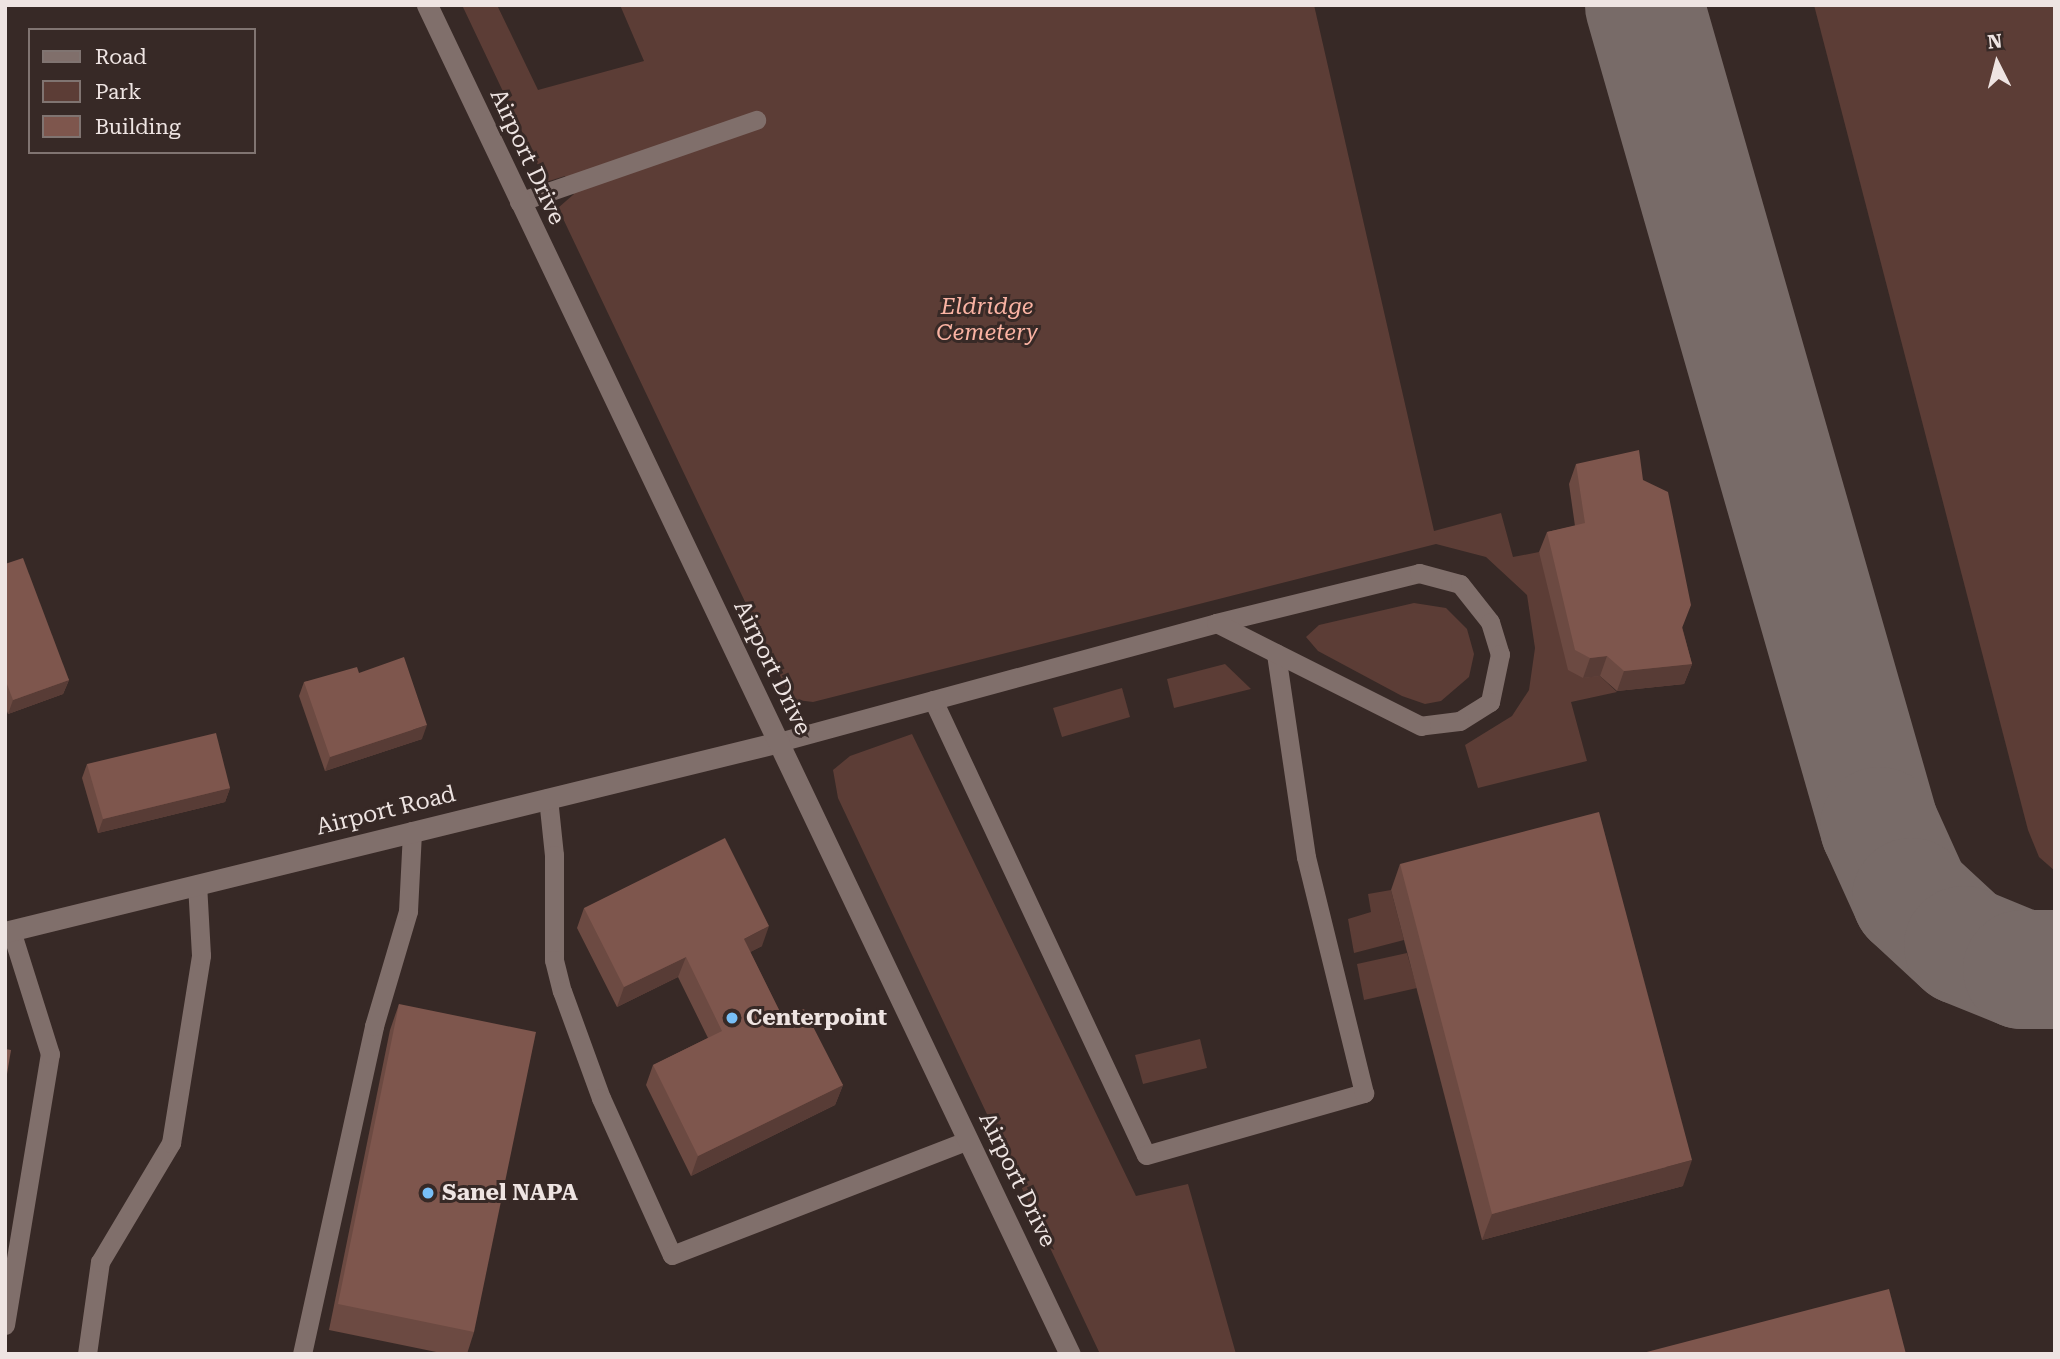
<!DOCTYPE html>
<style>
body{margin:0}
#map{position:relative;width:2060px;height:1359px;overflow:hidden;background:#372926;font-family:"Roboto Serif",serif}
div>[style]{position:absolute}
.green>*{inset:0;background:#5c3d36}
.taxiway>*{height:119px;margin:-59.5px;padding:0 59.5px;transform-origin:59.5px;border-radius:59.5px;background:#786b68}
.service>*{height:19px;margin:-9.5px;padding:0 9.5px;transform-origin:9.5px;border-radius:9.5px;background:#806f6b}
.minor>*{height:21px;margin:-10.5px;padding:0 10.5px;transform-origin:10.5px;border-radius:10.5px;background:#806f6b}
.secondary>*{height:21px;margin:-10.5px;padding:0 10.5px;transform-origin:10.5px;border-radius:10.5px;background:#806f6b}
.wall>*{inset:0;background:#6c4a42}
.shaded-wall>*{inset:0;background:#583c36}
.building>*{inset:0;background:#7e564d}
.dots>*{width:19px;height:19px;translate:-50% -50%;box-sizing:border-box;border:4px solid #372926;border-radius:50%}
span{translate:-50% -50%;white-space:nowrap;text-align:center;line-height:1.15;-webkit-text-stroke:6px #372926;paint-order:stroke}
.street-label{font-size:23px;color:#eee4e2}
.park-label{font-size:23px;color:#fab3a3;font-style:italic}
.poi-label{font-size:23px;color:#eee4e2;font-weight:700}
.left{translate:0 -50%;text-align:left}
.frame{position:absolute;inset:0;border:7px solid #eee4e2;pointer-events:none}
.legend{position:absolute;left:28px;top:28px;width:228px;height:126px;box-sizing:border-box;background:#372926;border:2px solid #807471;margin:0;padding:9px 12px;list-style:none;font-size:21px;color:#eee4e2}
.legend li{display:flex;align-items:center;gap:14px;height:35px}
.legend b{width:35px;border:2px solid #807471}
.north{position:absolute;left:1962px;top:28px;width:70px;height:70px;-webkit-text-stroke:5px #372926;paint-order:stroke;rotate:354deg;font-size:19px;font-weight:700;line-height:28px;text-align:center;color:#eee4e2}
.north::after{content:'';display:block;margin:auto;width:24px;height:32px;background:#eee4e2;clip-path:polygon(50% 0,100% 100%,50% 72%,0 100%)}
</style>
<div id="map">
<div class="green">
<i style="clip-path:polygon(462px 5px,497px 5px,538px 90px,644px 61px,620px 5px,1314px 5px,1434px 531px,1501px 513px,1513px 557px,1539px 552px,1600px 676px,1617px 692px,1571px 702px,1587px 761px,1478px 788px,1465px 745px,1512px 716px,1529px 690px,1535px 648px,1527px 595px,1486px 557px,1436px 544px,813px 702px,797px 700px,786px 688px,558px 208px,574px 194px,565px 176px,546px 182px)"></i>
<i style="clip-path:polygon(1814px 5px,2055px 5px,2055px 871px,2039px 857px,2028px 830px)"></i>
<i style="clip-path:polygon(1414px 603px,1446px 608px,1467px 629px,1474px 654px,1469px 677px,1441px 701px,1425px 704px,1402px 696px,1318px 651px,1306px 637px,1319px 625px)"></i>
<i style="clip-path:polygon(1225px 664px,1251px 689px,1174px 708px,1167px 679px)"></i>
<i style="clip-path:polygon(1122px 688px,1130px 717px,1062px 737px,1053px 708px)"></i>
<i style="clip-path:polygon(912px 734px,1136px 1196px,1188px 1184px,1236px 1354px,1100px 1354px,838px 798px,833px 770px,850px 756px)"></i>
<i style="clip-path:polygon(1391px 890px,1404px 940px,1354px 953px,1348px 919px,1371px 912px,1368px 894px)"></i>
<i style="clip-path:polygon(1407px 953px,1417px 988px,1364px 1000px,1357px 964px)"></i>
<i style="clip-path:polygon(1200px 1039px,1207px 1068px,1143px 1084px,1135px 1055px)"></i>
</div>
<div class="taxiway">
<i style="left:1644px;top:5px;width:854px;rotate:74.03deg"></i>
<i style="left:1879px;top:826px;width:78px;rotate:65.7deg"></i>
<i style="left:1911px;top:897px;width:71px;rotate:42.7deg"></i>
<i style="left:1963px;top:945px;width:64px;rotate:22.1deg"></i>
<i style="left:2022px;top:969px;width:33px"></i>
</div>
<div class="service">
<i style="left:519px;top:202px;width:251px;rotate:-19.1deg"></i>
<i style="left:933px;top:700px;width:502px;rotate:64.91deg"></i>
<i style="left:1146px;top:1155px;width:227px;rotate:-15.9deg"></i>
<i style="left:1364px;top:1093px;width:243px;rotate:-103.8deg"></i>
<i style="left:1306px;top:857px;width:206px;rotate:-98.4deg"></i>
<i style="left:779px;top:742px;width:453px;rotate:-15.2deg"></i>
<i style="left:1216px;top:623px;width:209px;rotate:-13.8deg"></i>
<i style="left:1419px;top:573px;width:42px;rotate:15deg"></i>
<i style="left:1460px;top:584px;width:48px;rotate:51.7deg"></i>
<i style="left:1490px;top:622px;width:34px;rotate:73deg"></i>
<i style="left:1500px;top:654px;width:49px;rotate:101.8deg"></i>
<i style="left:1490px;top:702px;width:36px;rotate:148deg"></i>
<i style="left:1459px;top:721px;width:38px;rotate:173deg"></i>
<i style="left:1421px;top:726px;width:229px;rotate:-153.3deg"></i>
<i style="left:548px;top:798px;width:57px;rotate:84deg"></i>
<i style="left:554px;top:855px;width:105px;rotate:90deg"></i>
<i style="left:554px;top:960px;width:32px;rotate:76deg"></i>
<i style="left:562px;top:991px;width:114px;rotate:70deg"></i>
<i style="left:601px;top:1098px;width:172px;rotate:65.7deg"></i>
<i style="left:672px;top:1255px;width:318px;rotate:-21.2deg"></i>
<i style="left:5px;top:1325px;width:275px;rotate:-80.6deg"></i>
<i style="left:50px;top:1054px;width:130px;rotate:-107.5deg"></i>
<i style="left:87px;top:1354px;width:93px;rotate:-82deg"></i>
<i style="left:100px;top:1262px;width:139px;rotate:-59.2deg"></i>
<i style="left:171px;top:1143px;width:190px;rotate:-80.9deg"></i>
<i style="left:201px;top:955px;width:71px;rotate:-93.2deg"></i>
<i style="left:302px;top:1354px;width:336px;rotate:-77.6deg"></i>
<i style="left:374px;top:1026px;width:120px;rotate:-73.5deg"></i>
<i style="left:408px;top:911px;width:80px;rotate:-87.1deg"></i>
</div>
<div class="minor">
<i style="left:5px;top:932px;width:797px;rotate:-13.79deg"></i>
</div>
<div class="secondary">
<i style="left:427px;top:5px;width:1494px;rotate:64.52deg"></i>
</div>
<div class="wall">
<i style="clip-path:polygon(1576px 464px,1643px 480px,1692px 664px,1684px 684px,1617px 691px,1600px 676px,1583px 678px,1568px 670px,1539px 552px,1547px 532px,1575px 526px,1569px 484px)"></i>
<i style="clip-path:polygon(5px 564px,69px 680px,63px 694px,8px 714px,5px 706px)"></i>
<i style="clip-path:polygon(359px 673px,422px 739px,325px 771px,299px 696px,304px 682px)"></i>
<i style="clip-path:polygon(87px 764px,230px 788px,225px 802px,98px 833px,82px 778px)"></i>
<i style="clip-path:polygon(1400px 864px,1683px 1186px,1482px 1240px,1391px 890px)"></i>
<i style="clip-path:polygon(584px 908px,762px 946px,750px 952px,783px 1018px,843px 1085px,835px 1105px,691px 1176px,646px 1085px,653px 1065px,708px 1038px,678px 977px,617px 1007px,577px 928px)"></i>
<i style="clip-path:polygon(399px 1004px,474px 1332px,467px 1354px,446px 1354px,329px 1330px,390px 1030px)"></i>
</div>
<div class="shaded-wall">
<i style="clip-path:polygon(1607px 656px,1600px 676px,1583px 678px,1590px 658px)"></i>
<i style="clip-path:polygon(1692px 664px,1684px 684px,1617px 691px,1624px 671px)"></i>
<i style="clip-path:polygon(69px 680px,63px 694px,8px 714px,13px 700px)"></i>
<i style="clip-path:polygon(427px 725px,422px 739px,325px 771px,330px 757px)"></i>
<i style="clip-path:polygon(230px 788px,225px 802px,98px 833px,103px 819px)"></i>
<i style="clip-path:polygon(769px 926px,762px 946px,737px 959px,744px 939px)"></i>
<i style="clip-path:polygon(686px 957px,678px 977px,617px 1007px,624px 987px)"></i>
<i style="clip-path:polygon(843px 1085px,835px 1105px,691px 1176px,698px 1156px)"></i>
<i style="clip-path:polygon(1692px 1160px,1683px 1186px,1482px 1240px,1492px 1214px)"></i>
</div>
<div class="building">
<i style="clip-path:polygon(1639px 450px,1643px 480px,1668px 492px,1691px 605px,1682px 628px,1692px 664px,1624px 671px,1607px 656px,1590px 658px,1575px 650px,1547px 532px,1585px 523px,1576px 464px)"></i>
<i style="clip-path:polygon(23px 558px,69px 680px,13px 700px,5px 679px,5px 564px)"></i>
<i style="clip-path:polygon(404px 657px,427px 725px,330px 757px,304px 682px,357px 667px,359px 673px)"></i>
<i style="clip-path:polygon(216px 733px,230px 788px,103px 819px,87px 764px)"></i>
<i style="clip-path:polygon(1599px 812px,1692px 1160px,1492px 1214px,1400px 864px)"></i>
<i style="clip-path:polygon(725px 838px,769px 926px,744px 939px,783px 1018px,804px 1009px,843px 1085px,698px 1156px,653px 1065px,722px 1031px,686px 957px,624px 987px,584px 908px)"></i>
<i style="clip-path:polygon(399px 1004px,536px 1032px,474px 1332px,338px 1304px)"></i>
<i style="clip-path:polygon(5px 1049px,11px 1050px,5px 1086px)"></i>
<i style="clip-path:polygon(1889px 1289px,1906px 1354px,1639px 1354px)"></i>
</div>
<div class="dots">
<i style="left:732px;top:1018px;background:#78bff7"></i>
<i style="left:428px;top:1193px;background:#78bff7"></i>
</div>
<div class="street-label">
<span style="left:527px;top:157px;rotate:65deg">Airport Drive</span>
<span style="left:772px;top:668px;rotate:64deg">Airport Drive</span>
<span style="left:386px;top:811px;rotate:-14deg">Airport Road</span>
<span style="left:1017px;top:1180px;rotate:64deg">Airport Drive</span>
</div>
<div class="park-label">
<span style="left:987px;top:320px">Eldridge<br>Cemetery</span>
</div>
<div class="poi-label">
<span class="left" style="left:746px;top:1018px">Centerpoint</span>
<span class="left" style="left:442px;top:1193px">Sanel NAPA</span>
</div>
<div class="frame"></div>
<ul class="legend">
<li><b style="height:9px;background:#806f6b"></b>Road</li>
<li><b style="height:19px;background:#5c3d36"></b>Park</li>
<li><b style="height:19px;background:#7e564d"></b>Building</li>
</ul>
<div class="north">N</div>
</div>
